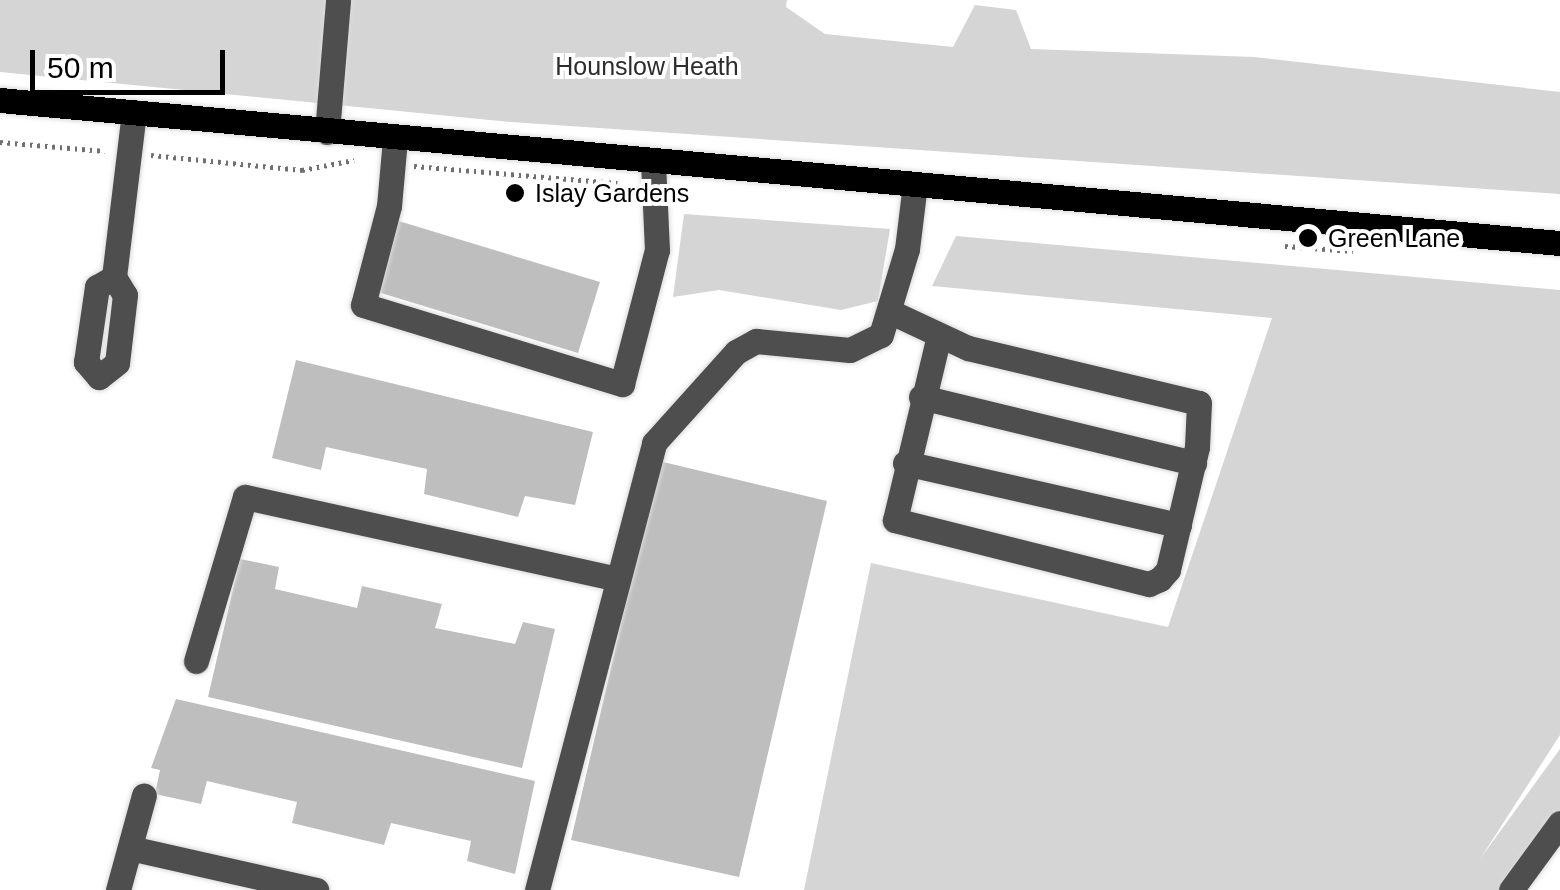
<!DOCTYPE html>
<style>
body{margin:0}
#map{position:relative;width:1560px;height:890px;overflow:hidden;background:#fff;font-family:Helvetica,sans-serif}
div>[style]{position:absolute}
.green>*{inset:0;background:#d5d5d5}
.building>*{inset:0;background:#bebebe}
.path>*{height:5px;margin-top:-2.5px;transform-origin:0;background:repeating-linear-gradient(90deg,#707070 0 2.5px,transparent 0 7.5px)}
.roads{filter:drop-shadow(0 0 2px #dbdbdb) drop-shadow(0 0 2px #dbdbdb)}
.minor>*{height:25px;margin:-12.5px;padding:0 12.5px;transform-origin:12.5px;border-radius:12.5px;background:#4e4e4e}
.major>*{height:25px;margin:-12.5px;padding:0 12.5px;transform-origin:12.5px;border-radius:12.5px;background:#000}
.dots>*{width:28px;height:28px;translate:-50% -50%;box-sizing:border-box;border:5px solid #fff;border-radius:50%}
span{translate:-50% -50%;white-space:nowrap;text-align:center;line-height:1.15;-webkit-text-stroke:8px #fff;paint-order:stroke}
.park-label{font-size:25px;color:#2c2c2c}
.poi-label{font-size:25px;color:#000}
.left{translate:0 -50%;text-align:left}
.scale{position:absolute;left:30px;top:50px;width:195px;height:45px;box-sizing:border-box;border:5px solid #000;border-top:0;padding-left:12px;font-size:30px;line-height:35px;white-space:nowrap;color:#000;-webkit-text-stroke:8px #fff;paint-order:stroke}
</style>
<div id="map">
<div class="green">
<i style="clip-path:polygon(0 0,787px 0,786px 7px,825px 34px,953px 47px,975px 5px,1016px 10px,1031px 49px,1254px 57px,1560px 92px,1560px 194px,511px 122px,0 72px)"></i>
<i style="clip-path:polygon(684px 214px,890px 229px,878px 301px,841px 310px,719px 290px,673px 297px)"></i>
<i style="clip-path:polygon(956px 236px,1560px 290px,1560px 735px,1480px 859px,1560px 749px,1560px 810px,1499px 890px,804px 890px,871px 563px,1168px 627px,1272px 318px,932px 286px)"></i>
</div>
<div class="building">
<i style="clip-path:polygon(392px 219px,600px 282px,578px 353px,371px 290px)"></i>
<i style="clip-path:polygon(296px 360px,593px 432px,575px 505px,525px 496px,518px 517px,424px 494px,427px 469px,326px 447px,321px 470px,272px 458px)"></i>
<i style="clip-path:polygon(659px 461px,827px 501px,739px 877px,571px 840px)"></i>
<i style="clip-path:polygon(240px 559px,279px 567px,275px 589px,357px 608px,362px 586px,442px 604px,435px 628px,515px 644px,523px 622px,555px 629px,522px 768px,208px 697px)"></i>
<i style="clip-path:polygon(176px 699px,535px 781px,515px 874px,467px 861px,471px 841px,391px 823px,384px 845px,292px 823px,297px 802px,207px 781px,201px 804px,155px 794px,160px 770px,151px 768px)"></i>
</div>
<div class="path">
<i style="left:0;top:142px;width:105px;rotate:4.9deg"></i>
<i style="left:151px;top:155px;width:152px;rotate:5.7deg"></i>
<i style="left:302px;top:170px;width:53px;rotate:-10.9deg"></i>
<i style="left:414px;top:166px;width:204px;rotate:4.8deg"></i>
<i style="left:1285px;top:246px;width:68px;rotate:4.2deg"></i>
</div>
<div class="roads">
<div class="minor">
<i style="left:327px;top:132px;width:132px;rotate:-85.2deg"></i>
<i style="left:395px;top:139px;width:67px;rotate:95.1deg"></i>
<i style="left:389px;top:206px;width:102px;rotate:104.7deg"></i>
<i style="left:363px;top:305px;width:271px;rotate:17deg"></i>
<i style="left:622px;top:384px;width:138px;rotate:-75.4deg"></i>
<i style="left:657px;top:250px;width:88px;rotate:-92.6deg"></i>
<i style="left:114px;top:277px;width:21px;rotate:59deg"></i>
<i style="left:125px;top:295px;width:68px;rotate:96.7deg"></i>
<i style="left:117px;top:363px;width:23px;rotate:142deg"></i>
<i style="left:99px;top:377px;width:20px;rotate:-131deg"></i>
<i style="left:86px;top:362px;width:76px;rotate:-81.7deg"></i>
<i style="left:97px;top:287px;width:20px;rotate:-30deg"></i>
<i style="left:114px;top:277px;width:166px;rotate:-83.1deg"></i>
<i style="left:891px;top:312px;width:85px;rotate:25.1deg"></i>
<i style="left:968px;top:348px;width:237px;rotate:13.4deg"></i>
<i style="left:1199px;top:403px;width:44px;rotate:92.6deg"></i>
<i style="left:1197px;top:447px;width:126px;rotate:103.3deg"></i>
<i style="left:1168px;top:570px;width:12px;rotate:132deg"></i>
<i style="left:1160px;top:579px;width:12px;rotate:156deg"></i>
<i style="left:1149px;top:584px;width:262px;rotate:-165.9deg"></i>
<i style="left:895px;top:520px;width:189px;rotate:-76.6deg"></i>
<i style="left:921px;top:397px;width:281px;rotate:13.6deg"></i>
<i style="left:905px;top:463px;width:281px;rotate:12.8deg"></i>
<i style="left:196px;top:661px;width:171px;rotate:-73.4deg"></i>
<i style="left:245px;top:497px;width:378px;rotate:12.4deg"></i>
<i style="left:130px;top:848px;width:191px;rotate:12.7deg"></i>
<i style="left:118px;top:890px;width:98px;rotate:-74.7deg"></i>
<i style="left:537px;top:890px;width:462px;rotate:-75.3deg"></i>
<i style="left:654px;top:443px;width:122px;rotate:-48deg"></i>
<i style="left:736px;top:352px;width:23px;rotate:-29deg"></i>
<i style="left:756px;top:341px;width:94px;rotate:5.5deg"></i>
<i style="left:850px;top:350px;width:34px;rotate:-26deg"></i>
<i style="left:881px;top:335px;width:90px;rotate:-73.2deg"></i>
<i style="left:907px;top:249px;width:65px;rotate:-83deg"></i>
<i style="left:1511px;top:890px;width:83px;rotate:-53.8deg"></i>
</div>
<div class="major">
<i style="left:0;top:100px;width:1567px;rotate:5.24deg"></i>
</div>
</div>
<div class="dots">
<i style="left:515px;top:193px;background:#000"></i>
<i style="left:1308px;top:238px;background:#000"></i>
</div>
<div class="park-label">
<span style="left:647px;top:66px">Hounslow Heath</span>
</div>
<div class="poi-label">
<span class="left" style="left:535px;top:193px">Islay Gardens</span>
<span class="left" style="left:1328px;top:238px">Green Lane</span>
</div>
<div class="scale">50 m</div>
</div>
